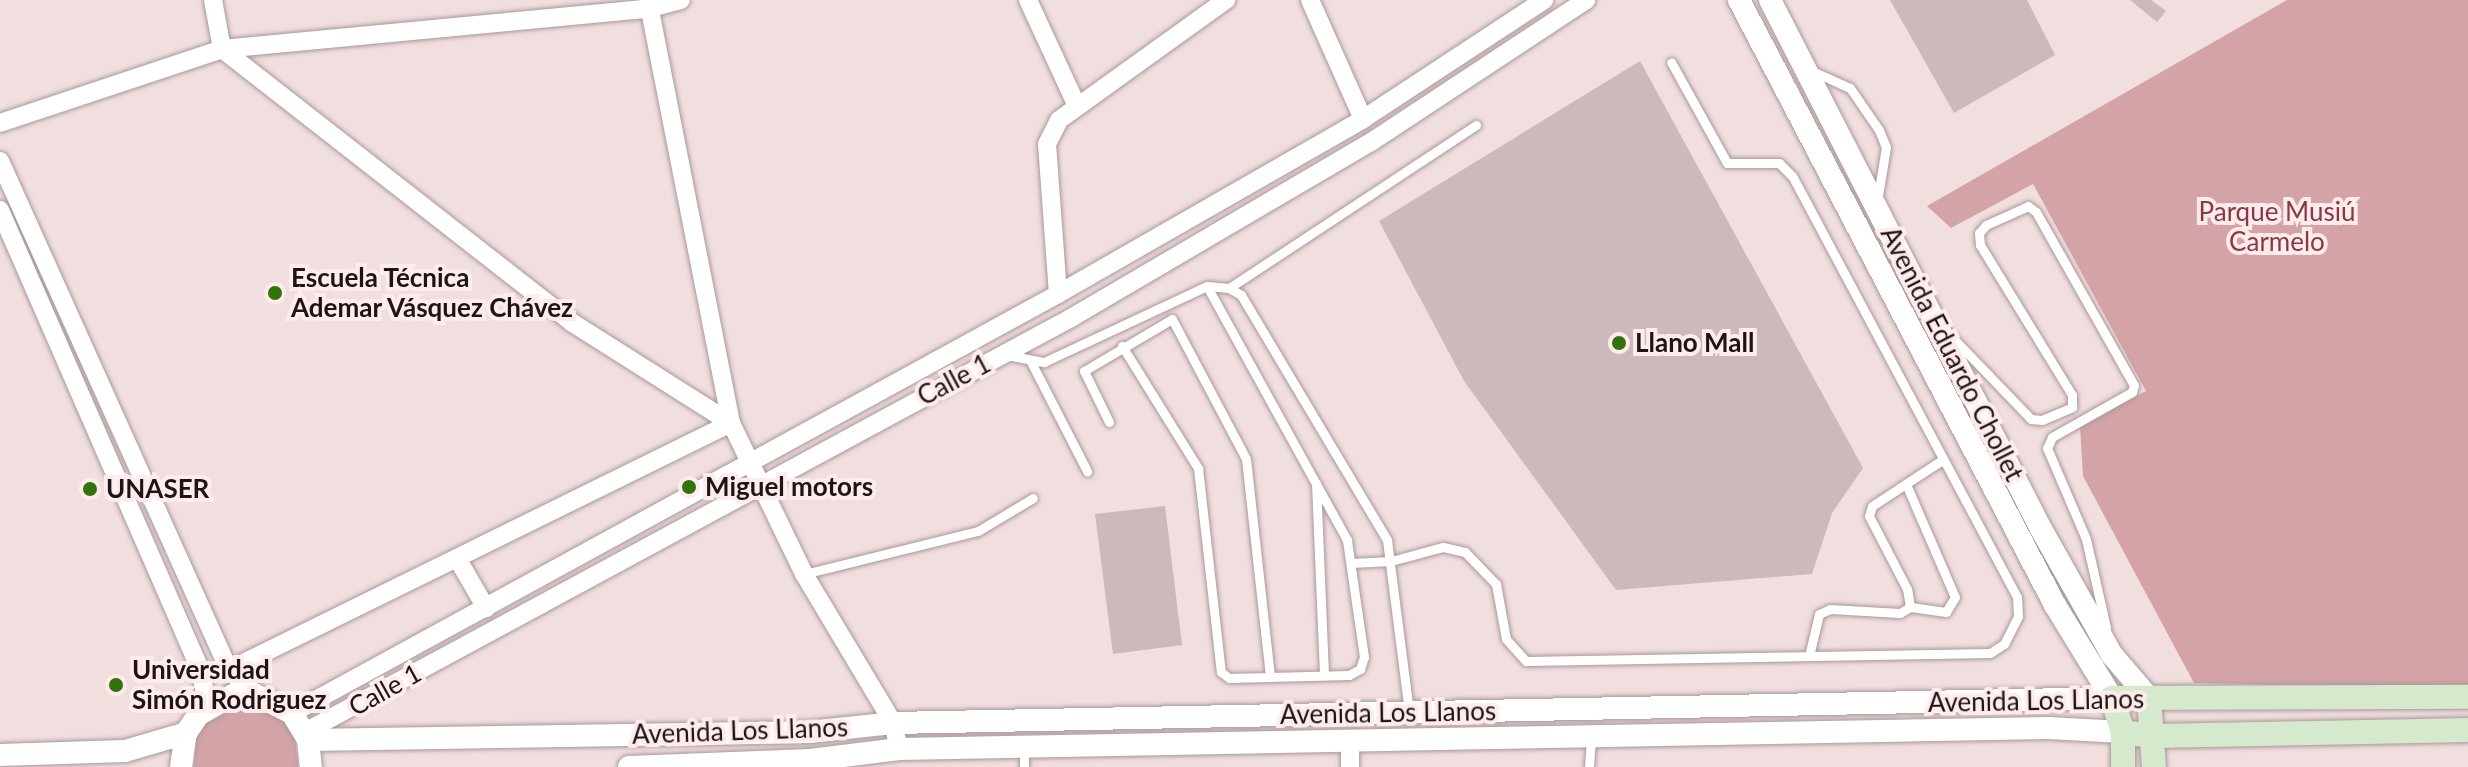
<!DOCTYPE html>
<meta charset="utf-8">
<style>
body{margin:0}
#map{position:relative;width:2468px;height:767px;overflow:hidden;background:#f1dedf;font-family:Lato,sans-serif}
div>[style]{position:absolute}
.green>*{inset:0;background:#d3a3a7}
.building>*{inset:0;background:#ccb9bb}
.roads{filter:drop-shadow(0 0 2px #aa9899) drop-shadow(0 0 2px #aa9899)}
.service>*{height:9px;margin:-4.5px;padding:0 4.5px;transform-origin:4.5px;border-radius:4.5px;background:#fff}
.minor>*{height:18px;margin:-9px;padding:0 9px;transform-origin:9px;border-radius:9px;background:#fff}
.tertiary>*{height:22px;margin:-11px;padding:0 11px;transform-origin:11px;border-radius:11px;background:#fff}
.secondary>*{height:24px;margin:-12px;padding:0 12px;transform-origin:12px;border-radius:12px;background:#d5e9cd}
.dots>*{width:22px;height:22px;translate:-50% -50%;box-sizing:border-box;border:4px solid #ffebec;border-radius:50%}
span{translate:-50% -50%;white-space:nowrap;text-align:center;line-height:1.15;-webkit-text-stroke:8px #ffebec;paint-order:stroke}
.park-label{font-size:26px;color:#873a46}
.poi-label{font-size:26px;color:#1b1515;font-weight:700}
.left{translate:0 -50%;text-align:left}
.street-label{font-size:26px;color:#1b1515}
</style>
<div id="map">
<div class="green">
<i style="clip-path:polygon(2287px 0,2468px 0,2468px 689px,2194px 683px,2083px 476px,2080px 426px,2146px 391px,2033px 184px,1951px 228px,1927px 206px)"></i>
<i style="clip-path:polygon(236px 706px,271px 712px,285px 723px,295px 738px,298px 767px,194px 767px,196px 739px,205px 724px)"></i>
</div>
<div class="building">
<i style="clip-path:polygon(1890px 0,2027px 0,2055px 55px,1954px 113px)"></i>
<i style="clip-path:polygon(2130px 0,2151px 0,2166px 11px,2157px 22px)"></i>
<i style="clip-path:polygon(1640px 61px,1863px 468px,1832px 513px,1812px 574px,1616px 590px,1464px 381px,1379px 221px)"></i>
<i style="clip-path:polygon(1165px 506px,1182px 645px,1113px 654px,1095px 514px)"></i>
</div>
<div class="roads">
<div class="service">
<i style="left:1810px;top:70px;width:44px;rotate:24.2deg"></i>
<i style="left:1850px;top:88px;width:51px;rotate:55.4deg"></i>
<i style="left:1879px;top:130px;width:18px;rotate:68deg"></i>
<i style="left:1886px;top:147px;width:56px;rotate:99.3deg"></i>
<i style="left:1229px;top:288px;width:296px;rotate:-33.4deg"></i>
<i style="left:1952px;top:337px;width:114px;rotate:46.1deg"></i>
<i style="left:2031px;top:419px;width:11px;rotate:5deg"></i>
<i style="left:2042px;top:420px;width:33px;rotate:-23deg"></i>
<i style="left:2072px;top:407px;width:12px;rotate:-90deg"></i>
<i style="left:2072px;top:395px;width:176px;rotate:-121.5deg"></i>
<i style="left:1980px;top:245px;width:12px;rotate:-95deg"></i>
<i style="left:1979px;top:233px;width:11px;rotate:-49deg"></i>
<i style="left:1986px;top:225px;width:46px;rotate:-24.3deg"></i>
<i style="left:2028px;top:206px;width:10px;rotate:37deg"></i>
<i style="left:2036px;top:212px;width:199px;rotate:60.5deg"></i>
<i style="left:2134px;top:385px;width:7px;rotate:106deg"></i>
<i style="left:2132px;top:392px;width:92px;rotate:150.6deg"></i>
<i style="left:2052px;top:437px;width:12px;rotate:114deg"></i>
<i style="left:2047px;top:448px;width:99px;rotate:66.8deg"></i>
<i style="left:2086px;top:539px;width:91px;rotate:77.3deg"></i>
<i style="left:1122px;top:346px;width:144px;rotate:58.1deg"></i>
<i style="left:1198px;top:468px;width:205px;rotate:83.6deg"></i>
<i style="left:1221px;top:672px;width:10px;rotate:37deg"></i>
<i style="left:1229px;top:678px;width:120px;rotate:-1.4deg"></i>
<i style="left:1349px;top:675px;width:13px;rotate:-29deg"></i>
<i style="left:1360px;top:669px;width:13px;rotate:-72deg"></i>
<i style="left:1364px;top:657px;width:118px;rotate:-98.3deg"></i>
<i style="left:1347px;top:540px;width:290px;rotate:-118.9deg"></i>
<i style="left:1007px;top:355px;width:38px;rotate:11deg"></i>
<i style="left:1044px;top:362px;width:180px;rotate:-25deg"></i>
<i style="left:1207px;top:286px;width:22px;rotate:5deg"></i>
<i style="left:1229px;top:288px;width:14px;rotate:30deg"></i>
<i style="left:1241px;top:295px;width:285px;rotate:59.2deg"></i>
<i style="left:1387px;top:540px;width:173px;rotate:82.7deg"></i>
<i style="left:1031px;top:362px;width:123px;rotate:62.8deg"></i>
<i style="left:1109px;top:422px;width:57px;rotate:-116.1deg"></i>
<i style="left:1084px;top:371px;width:102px;rotate:-30.6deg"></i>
<i style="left:1172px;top:319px;width:158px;rotate:62.1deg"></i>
<i style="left:1246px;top:459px;width:219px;rotate:83.7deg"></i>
<i style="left:1316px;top:483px;width:192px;rotate:87.6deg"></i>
<i style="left:1906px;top:484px;width:123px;rotate:66.6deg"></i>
<i style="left:1955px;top:597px;width:17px;rotate:121deg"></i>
<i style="left:1946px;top:612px;width:36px;rotate:-172deg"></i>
<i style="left:1351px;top:563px;width:40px;rotate:-2.9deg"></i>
<i style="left:1391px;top:561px;width:54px;rotate:-15.1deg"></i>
<i style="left:1443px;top:547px;width:23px;rotate:13deg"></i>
<i style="left:1465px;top:552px;width:45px;rotate:45.9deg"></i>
<i style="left:1496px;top:584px;width:56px;rotate:79.7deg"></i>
<i style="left:1506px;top:639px;width:30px;rotate:48deg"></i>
<i style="left:1526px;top:661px;width:464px;rotate:-1deg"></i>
<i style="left:1990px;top:653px;width:17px;rotate:-33deg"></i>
<i style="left:2004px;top:644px;width:31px;rotate:-63deg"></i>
<i style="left:2018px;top:616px;width:19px;rotate:-93deg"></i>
<i style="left:2017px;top:597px;width:477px;rotate:-118.1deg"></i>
<i style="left:1792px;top:176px;width:18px;rotate:-135deg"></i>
<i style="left:1779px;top:163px;width:52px;rotate:180deg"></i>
<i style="left:1727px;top:163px;width:115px;rotate:-119deg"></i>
<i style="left:804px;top:574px;width:179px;rotate:-13.9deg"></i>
<i style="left:978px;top:531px;width:64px;rotate:-31deg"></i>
<i style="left:1809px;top:656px;width:43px;rotate:-76.6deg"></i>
<i style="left:1819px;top:614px;width:12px;rotate:-24deg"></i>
<i style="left:1830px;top:609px;width:70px;rotate:3.3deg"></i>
<i style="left:1900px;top:613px;width:12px;rotate:-31deg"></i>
<i style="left:1910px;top:607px;width:18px;rotate:-99deg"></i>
<i style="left:1907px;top:589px;width:82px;rotate:-117.5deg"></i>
<i style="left:1869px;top:516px;width:10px;rotate:-73deg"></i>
<i style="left:1872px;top:506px;width:84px;rotate:-33.3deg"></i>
<i style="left:1024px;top:747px;width:20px;rotate:90deg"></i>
<i style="left:1589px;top:767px;width:30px;rotate:-86deg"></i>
</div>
<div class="minor">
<i style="left:213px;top:0;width:50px;rotate:79.6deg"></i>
<i style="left:222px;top:49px;width:443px;rotate:38deg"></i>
<i style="left:571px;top:322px;width:189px;rotate:32.3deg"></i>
<i style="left:648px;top:0;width:431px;rotate:78.9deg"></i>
<i style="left:731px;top:423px;width:168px;rotate:64.2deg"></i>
<i style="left:804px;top:574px;width:174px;rotate:59.1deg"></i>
<i style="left:893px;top:723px;width:27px;rotate:77deg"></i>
<i style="left:1028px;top:0;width:115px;rotate:65.2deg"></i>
<i style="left:1310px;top:0;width:130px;rotate:66deg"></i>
<i style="left:0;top:123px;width:234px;rotate:-18.4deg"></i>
<i style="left:222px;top:49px;width:427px;rotate:-5.4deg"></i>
<i style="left:647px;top:9px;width:35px;rotate:-15deg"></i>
<i style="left:0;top:161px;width:558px;rotate:65.78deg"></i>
<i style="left:229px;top:670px;width:35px;rotate:44deg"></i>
<i style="left:0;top:210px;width:501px;rotate:66.46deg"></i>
<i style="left:200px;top:669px;width:25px;rotate:78deg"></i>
<i style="left:205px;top:693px;width:23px;rotate:108deg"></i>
<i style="left:1058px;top:294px;width:150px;rotate:-94.2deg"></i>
<i style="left:1047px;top:144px;width:27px;rotate:-63deg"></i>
<i style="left:1059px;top:120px;width:206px;rotate:-35.7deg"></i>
<i style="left:457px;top:558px;width:58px;rotate:59.9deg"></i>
<i style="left:229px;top:670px;width:559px;rotate:-26.2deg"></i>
<i style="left:292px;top:713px;width:873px;rotate:-28.68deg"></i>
<i style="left:1058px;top:294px;width:352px;rotate:-29.8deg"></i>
<i style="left:1363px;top:119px;width:217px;rotate:-33.3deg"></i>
<i style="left:305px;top:732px;width:871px;rotate:-28.39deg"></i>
<i style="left:1071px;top:318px;width:348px;rotate:-30.4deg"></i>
<i style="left:1371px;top:142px;width:258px;rotate:-33.4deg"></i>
<i style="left:1350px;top:741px;width:26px;rotate:90deg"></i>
</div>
<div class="tertiary">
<i style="left:1770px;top:0;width:594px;rotate:62.87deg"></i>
<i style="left:2041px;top:529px;width:145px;rotate:60.6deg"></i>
<i style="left:2112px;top:655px;width:57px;rotate:49.3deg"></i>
<i style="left:308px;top:740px;width:501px;rotate:-0.91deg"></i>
<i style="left:809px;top:732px;width:84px;rotate:-6.1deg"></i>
<i style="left:893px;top:723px;width:1219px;rotate:-1.17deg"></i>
<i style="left:2112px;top:698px;width:109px;rotate:-121.5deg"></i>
<i style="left:2055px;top:605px;width:683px;rotate:-117.58deg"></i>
<i style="left:0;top:755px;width:125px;rotate:-1.8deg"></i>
<i style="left:125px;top:751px;width:64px;rotate:-16.4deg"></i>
<i style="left:181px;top:767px;width:34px;rotate:-82deg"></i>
<i style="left:186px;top:733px;width:22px;rotate:-56deg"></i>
<i style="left:198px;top:715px;width:40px;rotate:-29.7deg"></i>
<i style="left:233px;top:695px;width:21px;rotate:-3deg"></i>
<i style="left:254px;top:694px;width:42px;rotate:26.6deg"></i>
<i style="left:292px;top:713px;width:31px;rotate:59deg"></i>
<i style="left:308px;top:740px;width:27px;rotate:84deg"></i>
<i style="left:629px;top:767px;width:181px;rotate:-2.2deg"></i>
<i style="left:810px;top:760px;width:90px;rotate:-7deg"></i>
<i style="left:899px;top:749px;width:1149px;rotate:-1.05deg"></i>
<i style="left:2048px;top:728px;width:75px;rotate:3.1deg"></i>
</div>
<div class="secondary">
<i style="left:2149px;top:698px;width:69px;rotate:85.9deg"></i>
<i style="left:2123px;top:732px;width:30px;rotate:8deg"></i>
<i style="left:2153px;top:736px;width:315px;rotate:-1.1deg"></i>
<i style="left:2123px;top:767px;width:35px;rotate:-90deg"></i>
<i style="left:2123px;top:732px;width:36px;rotate:-108deg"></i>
<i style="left:2112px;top:698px;width:356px;rotate:-0.2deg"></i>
</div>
</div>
<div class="dots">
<i style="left:275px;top:293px;background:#33730c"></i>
<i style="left:1619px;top:343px;background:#33730c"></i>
<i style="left:689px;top:487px;background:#33730c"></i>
<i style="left:90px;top:489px;background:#33730c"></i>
<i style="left:116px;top:685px;background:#33730c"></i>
</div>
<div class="park-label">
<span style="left:2277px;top:227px">Parque Musiú<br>Carmelo</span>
</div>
<div class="poi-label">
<span class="left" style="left:291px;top:293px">Escuela Técnica<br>Ademar Vásquez Chávez</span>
<span class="left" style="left:1635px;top:343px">Llano Mall</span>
<span class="left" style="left:705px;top:487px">Miguel motors</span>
<span class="left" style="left:106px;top:489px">UNASER</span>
<span class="left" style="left:132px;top:685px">Universidad<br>Simón Rodriguez</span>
</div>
<div class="street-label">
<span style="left:1952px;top:354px;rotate:63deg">Avenida Eduardo Chollet</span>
<span style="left:954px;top:380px;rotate:-28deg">Calle 1</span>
<span style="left:385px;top:690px;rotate:-29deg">Calle 1</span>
<span style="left:2036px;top:701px;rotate:-1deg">Avenida Los Llanos</span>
<span style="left:1388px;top:713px;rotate:-1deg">Avenida Los Llanos</span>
<span style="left:740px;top:731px;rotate:-2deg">Avenida Los Llanos</span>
</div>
</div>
